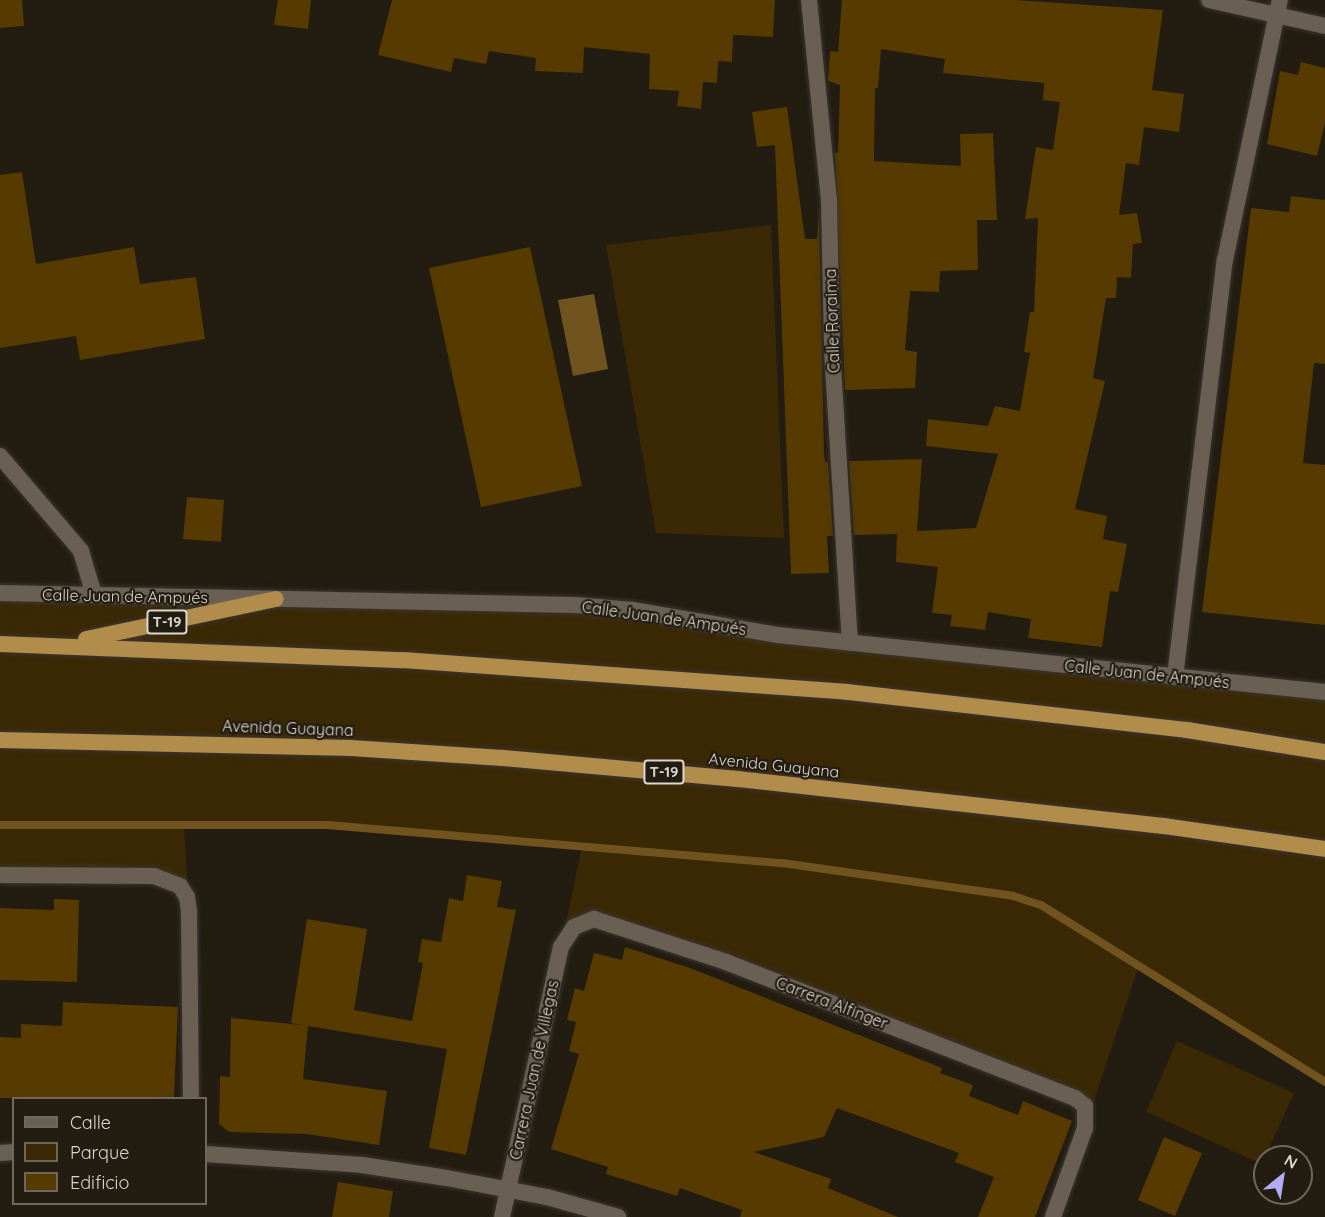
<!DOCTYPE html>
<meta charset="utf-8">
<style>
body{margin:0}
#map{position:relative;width:1325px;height:1217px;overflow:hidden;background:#231c11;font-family:Quicksand,sans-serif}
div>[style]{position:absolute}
.green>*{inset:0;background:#3b2906}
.water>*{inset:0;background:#70531f}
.stream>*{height:8px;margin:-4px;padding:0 4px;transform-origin:4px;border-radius:4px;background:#70531f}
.building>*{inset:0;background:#563a00}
.roads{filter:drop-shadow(0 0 2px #3b352f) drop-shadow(0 0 2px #3b352f)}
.minor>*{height:16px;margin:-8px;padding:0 8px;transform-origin:8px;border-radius:8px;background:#696053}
.trunk>*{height:16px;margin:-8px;padding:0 8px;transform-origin:8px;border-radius:8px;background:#b28c4a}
span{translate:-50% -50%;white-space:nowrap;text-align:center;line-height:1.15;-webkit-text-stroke:4.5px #231c11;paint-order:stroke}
.shield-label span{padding:2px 4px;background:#231c11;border:2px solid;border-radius:4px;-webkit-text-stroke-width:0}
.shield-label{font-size:15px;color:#dcd7d0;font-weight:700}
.street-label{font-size:16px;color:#dcd7d0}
.legend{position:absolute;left:12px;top:1097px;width:195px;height:108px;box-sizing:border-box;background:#231c11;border:2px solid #6d675d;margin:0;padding:8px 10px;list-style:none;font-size:18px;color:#dcd7d0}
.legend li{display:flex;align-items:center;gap:12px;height:30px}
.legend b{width:30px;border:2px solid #6d675d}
.north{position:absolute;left:1253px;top:1145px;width:60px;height:60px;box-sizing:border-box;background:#231c11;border:2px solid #6d675d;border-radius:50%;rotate:30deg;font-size:16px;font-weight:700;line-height:24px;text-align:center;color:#dcd7d0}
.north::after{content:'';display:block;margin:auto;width:21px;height:27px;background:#b5acf8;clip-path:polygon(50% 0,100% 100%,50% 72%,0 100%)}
</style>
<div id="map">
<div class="green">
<i style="clip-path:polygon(771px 225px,784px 538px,656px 533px,606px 245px)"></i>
<i style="clip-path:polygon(0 593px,488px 602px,1325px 692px,1325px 1082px,1138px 968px,1085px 1128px,1085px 1106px,594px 919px,561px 947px,582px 846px,327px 825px,184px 825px,189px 912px,180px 886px,0 875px)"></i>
<i style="clip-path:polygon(1177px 1041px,1294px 1093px,1262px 1164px,1146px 1112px)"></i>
</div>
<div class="water">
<i style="clip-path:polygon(594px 294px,608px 369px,573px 376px,558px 300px)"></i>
</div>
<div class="stream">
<i style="left:0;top:825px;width:327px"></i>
<i style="left:327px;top:825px;width:457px;rotate:4.8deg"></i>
<i style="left:782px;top:863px;width:233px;rotate:8.1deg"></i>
<i style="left:1013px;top:896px;width:29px;rotate:18deg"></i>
<i style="left:1041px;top:905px;width:335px;rotate:31.9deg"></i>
</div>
<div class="building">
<i style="clip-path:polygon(0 0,22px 0,24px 26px,0 28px)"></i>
<i style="clip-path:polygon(278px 0,311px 0,308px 29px,274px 25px)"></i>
<i style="clip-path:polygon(392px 0,775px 0,773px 37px,733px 35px,732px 62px,718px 61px,717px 83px,703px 82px,701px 109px,677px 106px,679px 91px,649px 89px,650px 54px,584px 47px,583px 73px,535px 71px,536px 58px,489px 51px,486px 64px,454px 58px,451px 72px,378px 55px)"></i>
<i style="clip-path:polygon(842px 0,1015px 0,1163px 10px,1152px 90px,1184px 94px,1179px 132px,1144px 127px,1139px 165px,1126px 163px,1119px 215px,1137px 213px,1142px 243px,1133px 244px,1131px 278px,1117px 277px,1116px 298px,1106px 298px,1093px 378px,1105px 381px,1075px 509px,1107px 516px,1103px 539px,1127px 544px,1118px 592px,1110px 591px,1102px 647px,1028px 638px,1031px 619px,988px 612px,985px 630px,950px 626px,952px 615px,932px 613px,938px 567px,896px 562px,897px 534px,854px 535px,849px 461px,922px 459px,917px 531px,976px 528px,998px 454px,926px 446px,928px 419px,988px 426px,995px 406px,1020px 411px,1030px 353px,1024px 352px,1030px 312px,1034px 312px,1038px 218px,1025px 219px,1036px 147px,1053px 150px,1060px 102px,1043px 100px,1044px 83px,943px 73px,945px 59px,881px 49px,878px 88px,875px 88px,874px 161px,961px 166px,960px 134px,993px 133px,997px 220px,977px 220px,978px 270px,940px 271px,939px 292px,910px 291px,905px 350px,917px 352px,915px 388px,845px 390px,835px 153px,838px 153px,840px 85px,828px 81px,830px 51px,838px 52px)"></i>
<i style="clip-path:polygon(1301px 62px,1325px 68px,1325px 123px,1317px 156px,1267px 144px,1280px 71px,1298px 75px)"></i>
<i style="clip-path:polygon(787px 107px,805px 239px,817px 239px,819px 213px,824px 453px,825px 462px,828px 462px,833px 536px,827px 536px,829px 573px,791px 574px,775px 145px,757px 147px,752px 112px)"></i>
<i style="clip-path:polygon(22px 172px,36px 264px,134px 247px,140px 284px,196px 277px,205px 339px,80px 360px,76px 336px,0 348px,0 175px)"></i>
<i style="clip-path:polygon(1291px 196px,1325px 200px,1325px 364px,1314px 363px,1303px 463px,1325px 465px,1325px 625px,1202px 612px,1251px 208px,1289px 212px)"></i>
<i style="clip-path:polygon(530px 247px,582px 486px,481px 507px,429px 268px)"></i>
<i style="clip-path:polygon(187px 497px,224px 500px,221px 542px,183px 539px)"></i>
<i style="clip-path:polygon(467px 875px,502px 881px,497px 907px,516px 910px,466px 1155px,429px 1148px,447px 1049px,308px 1026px,303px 1079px,387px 1091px,379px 1145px,307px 1134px,229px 1132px,219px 1124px,220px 1076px,230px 1077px,231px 1018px,302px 1025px,291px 1023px,307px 919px,367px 929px,354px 1010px,412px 1021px,423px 963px,418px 962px,422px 939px,441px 942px,449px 898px,463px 901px)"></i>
<i style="clip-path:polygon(54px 899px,79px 900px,77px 982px,0 980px,0 908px,54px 910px)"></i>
<i style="clip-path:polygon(625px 947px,690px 968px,942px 1068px,940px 1073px,973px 1085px,969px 1096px,1018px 1115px,1023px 1101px,1072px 1121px,1035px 1217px,978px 1217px,994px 1177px,955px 1162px,959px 1153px,837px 1108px,824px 1137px,754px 1152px,831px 1179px,828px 1188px,898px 1217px,740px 1217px,742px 1210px,680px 1188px,677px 1196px,606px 1174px,608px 1167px,551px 1149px,579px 1054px,569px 1051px,576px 1022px,567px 1020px,575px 988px,584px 991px,594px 953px,622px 960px)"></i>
<i style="clip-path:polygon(63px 1002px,178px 1007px,174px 1098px,0 1098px,0 1037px,21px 1038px,21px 1024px,62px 1026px)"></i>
<i style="clip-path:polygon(1164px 1137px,1202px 1153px,1175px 1216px,1138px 1200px)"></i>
<i style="clip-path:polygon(338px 1182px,393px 1191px,389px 1217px,332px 1217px)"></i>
</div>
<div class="roads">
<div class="minor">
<i style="left:809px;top:0;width:202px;rotate:84.3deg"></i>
<i style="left:829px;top:201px;width:149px;rotate:88.8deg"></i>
<i style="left:832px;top:350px;width:293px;rotate:86.5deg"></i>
<i style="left:1209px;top:0;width:119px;rotate:12.6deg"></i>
<i style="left:0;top:456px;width:125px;rotate:49.5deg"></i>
<i style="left:81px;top:551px;width:46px;rotate:73.5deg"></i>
<i style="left:0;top:593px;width:576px;rotate:1.19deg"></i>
<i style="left:576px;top:605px;width:57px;rotate:5deg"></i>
<i style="left:633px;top:610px;width:147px;rotate:9.8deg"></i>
<i style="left:778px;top:635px;width:550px;rotate:5.95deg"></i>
<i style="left:1175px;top:677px;width:420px;rotate:-83.2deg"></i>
<i style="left:1225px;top:260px;width:266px;rotate:-78.1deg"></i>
<i style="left:0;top:875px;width:154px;rotate:0.4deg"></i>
<i style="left:154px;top:876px;width:28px;rotate:21deg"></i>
<i style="left:180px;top:886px;width:13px;rotate:58deg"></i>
<i style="left:187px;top:897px;width:15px;rotate:82deg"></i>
<i style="left:189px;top:912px;width:186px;rotate:89.4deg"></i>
<i style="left:0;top:1153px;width:14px;rotate:-4deg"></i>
<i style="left:206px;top:1154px;width:156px;rotate:4deg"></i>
<i style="left:362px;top:1165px;width:86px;rotate:8.7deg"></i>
<i style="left:447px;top:1178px;width:102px;rotate:10.8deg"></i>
<i style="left:547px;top:1197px;width:74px;rotate:15.7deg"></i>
<i style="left:502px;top:1217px;width:276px;rotate:-77.7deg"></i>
<i style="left:561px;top:947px;width:24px;rotate:-57deg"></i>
<i style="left:574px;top:927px;width:22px;rotate:-22deg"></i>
<i style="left:594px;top:919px;width:139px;rotate:18deg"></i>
<i style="left:726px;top:962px;width:375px;rotate:21.3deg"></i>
<i style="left:1075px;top:1098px;width:13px;rotate:39deg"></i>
<i style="left:1085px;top:1106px;width:22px;rotate:90deg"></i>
<i style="left:1085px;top:1128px;width:95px;rotate:109.8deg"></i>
</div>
<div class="trunk">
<i style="left:86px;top:639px;width:194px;rotate:-11.9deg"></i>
<i style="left:0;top:644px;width:403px;rotate:2.3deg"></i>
<i style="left:403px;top:660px;width:446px;rotate:4.1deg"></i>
<i style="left:848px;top:692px;width:341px;rotate:6.4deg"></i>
<i style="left:1187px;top:730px;width:140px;rotate:9.1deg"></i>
<i style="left:0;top:740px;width:351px;rotate:1.3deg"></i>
<i style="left:351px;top:748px;width:152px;rotate:3.8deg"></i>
<i style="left:503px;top:758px;width:236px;rotate:5.1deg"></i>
<i style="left:738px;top:779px;width:429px;rotate:6.3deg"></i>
<i style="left:1164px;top:826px;width:163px;rotate:8.1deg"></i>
</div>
</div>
<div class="shield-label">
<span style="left:167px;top:622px">T-19</span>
<span style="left:664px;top:772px">T-19</span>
</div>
<div class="street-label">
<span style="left:832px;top:321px;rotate:-92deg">Calle Roraima</span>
<span style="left:125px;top:596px;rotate:1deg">Calle Juan de Ampués</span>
<span style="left:664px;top:618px;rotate:8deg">Calle Juan de Ampués</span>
<span style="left:1147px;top:674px;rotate:6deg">Calle Juan de Ampués</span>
<span style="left:288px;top:728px;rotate:2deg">Avenida Guayana</span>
<span style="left:774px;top:765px;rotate:6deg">Avenida Guayana</span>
<span style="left:832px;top:1003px;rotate:21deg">Carrera Alfinger</span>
<span style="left:534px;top:1070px;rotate:-78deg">Carrera Juan de Villegas</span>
</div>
<ul class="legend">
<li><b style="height:8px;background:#696053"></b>Calle</li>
<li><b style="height:16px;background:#3b2906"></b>Parque</li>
<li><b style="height:16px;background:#563a00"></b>Edificio</li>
</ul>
<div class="north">N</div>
</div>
